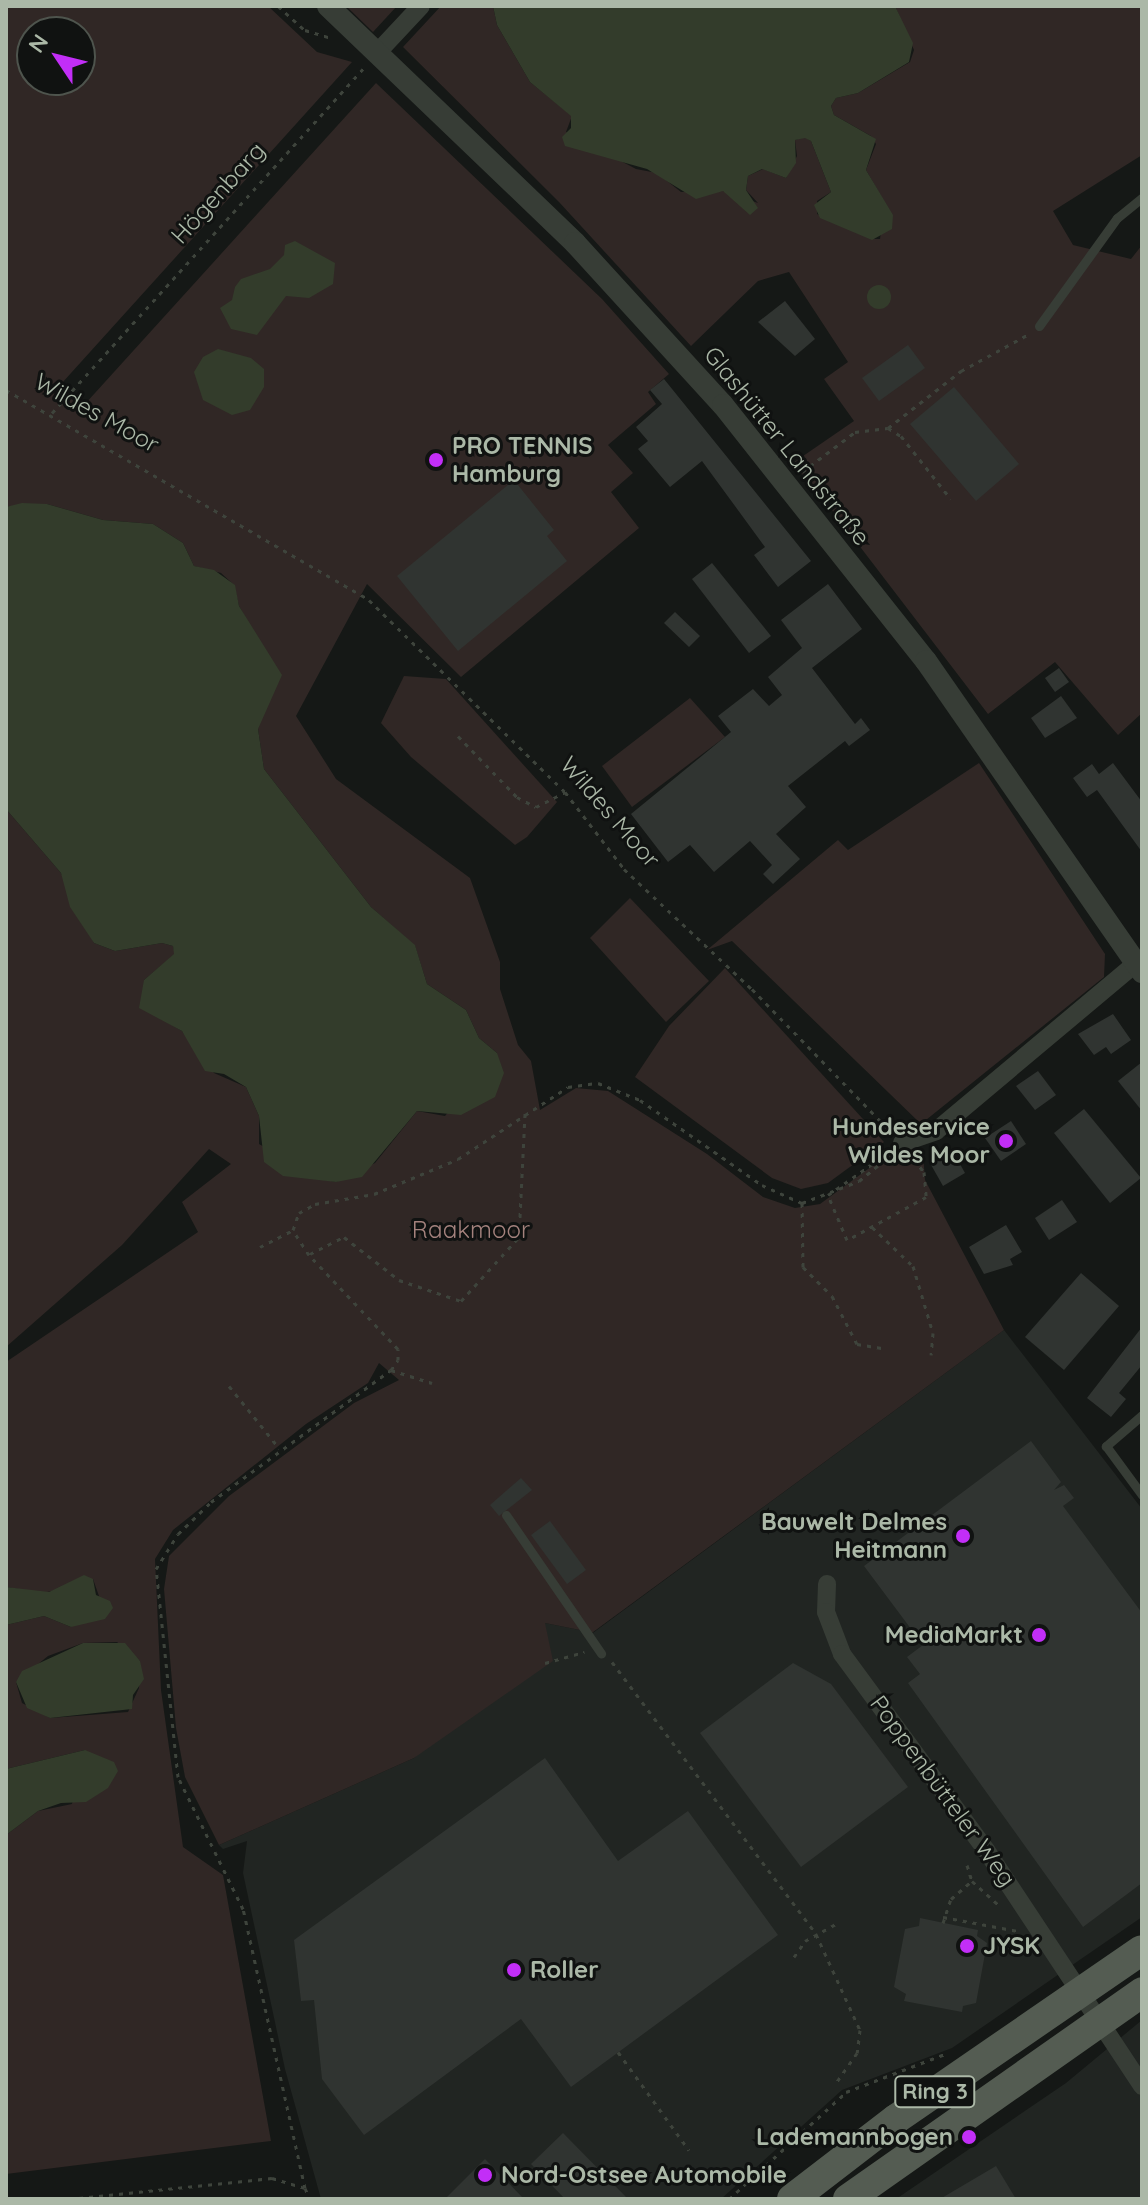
<!DOCTYPE html>
<meta charset="utf-8">
<style>
body{margin:0}
#map{position:relative;width:1148px;height:2205px;overflow:hidden;background:#151816;font-family:Quicksand,sans-serif}
div>[style]{position:absolute}
.built>*{inset:0;background:#212522}
.green>*{inset:0;background:#302725}
.water>*{inset:0;background:#333c2b}
.round{border-radius:50%}
.building>*{inset:0;background:#303431}
.path>*{height:3px;margin-top:-1.5px;transform-origin:0;background:repeating-linear-gradient(90deg,#3e443c 0 4px,transparent 0 10px)}
.service>*{height:9px;margin:-4.5px;padding:0 4.5px;transform-origin:4.5px;border-radius:4.5px;background:#373d36}
.minor>*{height:18px;margin:-9px;padding:0 9px;transform-origin:9px;border-radius:9px;background:#373d36}
.tertiary>*{height:22px;margin:-11px;padding:0 11px;transform-origin:11px;border-radius:11px;background:#373d36}
.primary>*{height:30px;margin:-15px;padding:0 15px;transform-origin:15px;border-radius:15px;background:#545c52}
.dots>*{width:22px;height:22px;translate:-50% -50%;box-sizing:border-box;border:4px solid #101211;border-radius:50%}
span{translate:-50% -50%;white-space:nowrap;text-align:center;line-height:1.15;-webkit-text-stroke:6px #101211;paint-order:stroke}
.shield-label span{padding:2px 6px;background:#101211;border:2px solid;border-radius:6px;-webkit-text-stroke-width:0}
.shield-label{font-size:22px;color:#abb8a7;font-weight:700}
.street-label{font-size:24px;color:#abb8a7}
.poi-label{font-size:24px;color:#abb8a7;font-weight:700}
.left{translate:0 -50%;text-align:left}
.right{translate:-100% -50%;text-align:right}
.park-label{font-size:24px;color:#a4827d}
.frame{position:absolute;inset:0;border:8px solid #abb8a7;pointer-events:none}
.north{position:absolute;left:16px;top:16px;width:80px;height:80px;box-sizing:border-box;background:#101211;border:2px solid #4e544d;border-radius:50%;rotate:305deg;font-size:22px;font-weight:700;line-height:32px;text-align:center;color:#abb8a7}
.north::after{content:'';display:block;margin:auto;width:28px;height:36px;background:#c22ef7;clip-path:polygon(50% 0,100% 100%,50% 72%,0 100%)}
</style>
<div id="map">
<div class="built">
<i style="clip-path:polygon(1004px 1330px,1142px 1509px,1142px 1917px,952px 2048px,842px 2090px,721px 2199px,321px 2199px,285px 2069px,243px 1873px,247px 1841px,223px 1849px,219px 1845px,414px 1758px,545px 1623px,580px 1630px,586px 1638px)"></i>
<i style="clip-path:polygon(1142px 2020px,1142px 2199px,896px 2199px,1066px 2083px)"></i>
</div>
<div class="green">
<i style="clip-path:polygon(evenodd,6px 6px,268px 6px,317px 52px,352px 62px,53px 393px,85px 404px,376px 83px,602px 299px,669px 374px,648px 392px,656px 404px,608px 445px,633px 473px,611px 492px,639px 528px,461px 677px,367px 584px,296px 716px,336px 779px,470px 878px,500px 962px,500px 989px,518px 1045px,531px 1061px,540px 1110px,576px 1088px,608px 1091px,707px 1154px,763px 1197px,795px 1208px,820px 1204px,905px 1142px,923px 1154px,925px 1180px,1004px 1330px,585px 1638px,580px 1630px,545px 1623px,553px 1661px,414px 1758px,219px 1845px,185px 1777px,176px 1728px,164px 1589px,169px 1556px,229px 1496px,354px 1403px,399px 1380px,379px 1363px,368px 1383px,306px 1424px,173px 1530px,155px 1559px,161px 1690px,183px 1847px,223px 1875px,271px 2141px,6px 2174px,6px 1835px,38px 1811px,72px 1804px,85px 1750px,6px 1769px,6px 1625px,44px 1616px,71px 1627px,100px 1599px,93px 1579px,75px 1580px,65px 1588px,43px 1593px,6px 1587px,6px 1362px,198px 1232px,182px 1202px,231px 1164px,209px 1149px,122px 1245px,6px 1347px,6px 809px,61px 873px,94px 943px,115px 951px,162px 943px,173px 946px,175px 954px,144px 980px,165px 1021px,182px 1031px,214px 1073px,246px 1087px,259px 1116px,259px 1144px,320px 1179px,336px 1182px,375px 1163px,417px 1111px,445px 1116px,497px 1053px,479px 1038px,466px 1010px,427px 984px,415px 946px,371px 907px,264px 769px,258px 729px,266px 655px,239px 606px,234px 585px,221px 573px,194px 566px,183px 543px,153px 524px,103px 520px,47px 504px,6px 507px,6px 6px,32px 32px,80px 32px,80px 80px,32px 80px,32px 32px,6px 6px,117px 1642px,140px 1661px,139px 1688px,128px 1712px,50px 1718px,22px 1703px,16px 1682px,48px 1656px,83px 1643px,117px 1642px)"></i>
<i style="clip-path:polygon(346px 6px,397px 6px,373px 32px)"></i>
<i style="clip-path:polygon(441px 6px,493px 6px,497px 25px,530px 82px,572px 116px,566px 132px,636px 169px,657px 173px,681px 192px,723px 191px,758px 203px,746px 190px,748px 176px,763px 169px,786px 178px,797px 156px,795px 140px,805px 137px,811px 141px,831px 192px,817px 201px,817px 214px,872px 239px,880px 239px,885px 203px,866px 170px,876px 144px,871px 136px,834px 115px,831px 106px,836px 98px,858px 93px,910px 62px,914px 50px,895px 6px,1142px 6px,1142px 155px,1053px 211px,1073px 245px,1131px 259px,1142px 245px,1142px 713px,1118px 735px,1055px 662px,988px 714px,809px 480px,790px 465px,854px 421px,824px 379px,848px 362px,789px 272px,758px 281px,691px 346px,559px 202px,403px 47px)"></i>
<i style="clip-path:polygon(404px 676px,446px 679px,557px 802px,527px 837px,515px 845px,411px 757px,381px 723px)"></i>
<i style="clip-path:polygon(690px 698px,725px 737px,632px 807px,602px 766px)"></i>
<i style="clip-path:polygon(979px 763px,1105px 954px,1104px 977px,921px 1124px,732px 941px,707px 950px,838px 840px,848px 850px)"></i>
<i style="clip-path:polygon(630px 898px,709px 981px,666px 1022px,590px 938px)"></i>
<i style="clip-path:polygon(725px 968px,884px 1142px,828px 1183px,801px 1189px,772px 1178px,635px 1077px,669px 1026px)"></i>
</div>
<div class="water">
<i style="clip-path:polygon(493px 6px,895px 6px,913px 43px,909px 62px,858px 93px,836px 98px,831px 106px,834px 115px,876px 139px,866px 170px,893px 215px,892px 229px,872px 240px,820px 218px,814px 205px,831px 192px,811px 141px,805px 138px,795px 140px,796px 163px,786px 178px,762px 169px,748px 176px,746px 190px,758px 208px,750px 215px,723px 191px,696px 199px,647px 169px,565px 146px,562px 137px,571px 128px,571px 116px,530px 82px,497px 25px)"></i>
<i style="clip-path:polygon(295px 241px,335px 263px,333px 284px,309px 298px,286px 296px,257px 335px,231px 329px,220px 308px,232px 300px,235px 287px,241px 279px,270px 269px,284px 255px,285px 245px)"></i>
<i class="round" style="left:867px;top:285px;width:24px;height:24px"></i>
<i style="clip-path:polygon(218px 349px,251px 358px,264px 369px,264px 387px,250px 410px,232px 415px,203px 400px,194px 372px,203px 357px)"></i>
<i style="clip-path:polygon(22px 503px,47px 504px,103px 520px,153px 524px,183px 543px,194px 566px,214px 570px,235px 585px,239px 606px,282px 675px,258px 729px,264px 769px,371px 907px,415px 945px,427px 984px,466px 1010px,479px 1038px,497px 1053px,504px 1073px,495px 1097px,461px 1115px,417px 1111px,362px 1177px,336px 1182px,283px 1176px,264px 1162px,259px 1116px,246px 1087px,224px 1074px,205px 1071px,182px 1031px,139px 1008px,144px 980px,174px 954px,173px 946px,162px 943px,115px 951px,94px 943px,70px 907px,61px 873px,6px 809px,6px 507px)"></i>
<i style="clip-path:polygon(84px 1575px,93px 1579px,96px 1595px,110px 1601px,113px 1608px,105px 1619px,71px 1627px,44px 1616px,6px 1625px,6px 1587px,49px 1592px)"></i>
<i style="clip-path:polygon(83px 1643px,125px 1643px,140px 1661px,144px 1679px,133px 1695px,132px 1709px,50px 1718px,27px 1708px,16px 1682px,22px 1671px)"></i>
<i style="clip-path:polygon(85px 1750px,114px 1762px,118px 1771px,108px 1788px,86px 1802px,61px 1803px,38px 1811px,6px 1835px,6px 1769px)"></i>
</div>
<div class="building">
<i style="clip-path:polygon(785px 301px,815px 339px,795px 356px,758px 322px)"></i>
<i style="clip-path:polygon(908px 345px,925px 368px,879px 401px,862px 378px)"></i>
<i style="clip-path:polygon(664px 379px,811px 561px,778px 587px,754px 555px,765px 547px,702px 461px,670px 487px,638px 449px,648px 441px,636px 427px,662px 404px,650px 390px)"></i>
<i style="clip-path:polygon(954px 387px,1019px 464px,976px 501px,910px 424px)"></i>
<i style="clip-path:polygon(514px 480px,554px 530px,547px 536px,567px 561px,458px 651px,397px 576px)"></i>
<i style="clip-path:polygon(712px 563px,771px 636px,749px 653px,692px 579px)"></i>
<i style="clip-path:polygon(828px 584px,862px 629px,812px 668px,855px 724px,861px 718px,870px 730px,849px 746px,845px 741px,788px 786px,806px 807px,776px 834px,800px 859px,773px 884px,763px 874px,772px 865px,750px 841px,714px 872px,690px 845px,668px 862px,631px 814px,731px 732px,718px 716px,753px 689px,769px 706px,782px 695px,768px 677px,802px 648px,781px 620px)"></i>
<i style="clip-path:polygon(675px 612px,700px 636px,689px 647px,664px 623px)"></i>
<i style="clip-path:polygon(1059px 668px,1069px 682px,1055px 692px,1045px 678px)"></i>
<i style="clip-path:polygon(1061px 696px,1077px 718px,1045px 738px,1031px 718px)"></i>
<i style="clip-path:polygon(1113px 763px,1142px 802px,1142px 852px,1097px 790px,1087px 797px,1073px 778px,1092px 764px,1099px 774px)"></i>
<i style="clip-path:polygon(1113px 1014px,1131px 1040px,1111px 1054px,1106px 1047px,1094px 1055px,1078px 1034px)"></i>
<i style="clip-path:polygon(1142px 1062px,1142px 1111px,1118px 1081px)"></i>
<i style="clip-path:polygon(1038px 1071px,1056px 1095px,1035px 1110px,1016px 1086px)"></i>
<i style="clip-path:polygon(1084px 1109px,1141px 1178px,1110px 1203px,1054px 1133px)"></i>
<i style="clip-path:polygon(1011px 1121px,1026px 1144px,1001px 1161px,985px 1138px)"></i>
<i style="clip-path:polygon(952px 1150px,965px 1173px,943px 1186px,930px 1163px)"></i>
<i style="clip-path:polygon(1062px 1200px,1077px 1222px,1049px 1240px,1035px 1218px)"></i>
<i style="clip-path:polygon(1006px 1225px,1022px 1252px,1010px 1259px,1013px 1265px,984px 1274px,969px 1247px)"></i>
<i style="clip-path:polygon(1081px 1273px,1119px 1306px,1064px 1370px,1025px 1337px)"></i>
<i style="clip-path:polygon(1142px 1327px,1142px 1365px,1119px 1393px,1126px 1399px,1111px 1417px,1087px 1398px)"></i>
<i style="clip-path:polygon(1031px 1441px,1061px 1482px,1054px 1490px,1064px 1485px,1074px 1498px,1063px 1506px,1142px 1613px,1142px 1883px,1083px 1927px,908px 1683px,920px 1674px,907px 1657px,923px 1645px,864px 1566px)"></i>
<i style="clip-path:polygon(521px 1478px,532px 1490px,499px 1516px,490px 1505px)"></i>
<i style="clip-path:polygon(550px 1521px,586px 1570px,567px 1584px,531px 1535px)"></i>
<i style="clip-path:polygon(793px 1663px,831px 1684px,908px 1787px,801px 1867px,700px 1733px)"></i>
<i style="clip-path:polygon(545px 1758px,618px 1861px,688px 1811px,778px 1935px,571px 2087px,521px 2019px,364px 2135px,322px 2079px,314px 2000px,301px 2001px,294px 1940px)"></i>
<i style="clip-path:polygon(920px 1918px,978px 1930px,977px 1936px,987px 1943px,976px 2003px,963px 2006px,962px 2012px,904px 2001px,906px 1994px,894px 1987px,905px 1929px,919px 1926px)"></i>
<i style="clip-path:polygon(563px 2133px,628px 2199px,565px 2199px,531px 2164px)"></i>
<i style="clip-path:polygon(485px 2159px,524px 2199px,445px 2199px)"></i>
<i style="clip-path:polygon(996px 2166px,1016px 2199px,940px 2199px)"></i>
</div>
<div class="path">
<i style="left:278px;top:6px;width:36px;rotate:42deg"></i>
<i style="left:305px;top:30px;width:27px;rotate:17deg"></i>
<i style="left:6px;top:390px;width:419px;rotate:30deg"></i>
<i style="left:369px;top:600px;width:274px;rotate:44.4deg"></i>
<i style="left:565px;top:792px;width:97px;rotate:52.5deg"></i>
<i style="left:624px;top:869px;width:175px;rotate:43.2deg"></i>
<i style="left:752px;top:989px;width:195px;rotate:45.8deg"></i>
<i style="left:52px;top:413px;width:464px;rotate:-47.9deg"></i>
<i style="left:888px;top:428px;width:93px;rotate:-38deg"></i>
<i style="left:961px;top:371px;width:75px;rotate:-28.6deg"></i>
<i style="left:802px;top:472px;width:66px;rotate:-37deg"></i>
<i style="left:855px;top:432px;width:33px;rotate:-7deg"></i>
<i style="left:888px;top:428px;width:15px;rotate:32deg"></i>
<i style="left:901px;top:436px;width:80px;rotate:51.6deg"></i>
<i style="left:458px;top:736px;width:85px;rotate:46deg"></i>
<i style="left:517px;top:797px;width:21px;rotate:28deg"></i>
<i style="left:536px;top:807px;width:33px;rotate:-27deg"></i>
<i style="left:902px;top:1143px;width:36px;rotate:53deg"></i>
<i style="left:924px;top:1172px;width:25px;rotate:85deg"></i>
<i style="left:926px;top:1197px;width:90px;rotate:151.4deg"></i>
<i style="left:847px;top:1240px;width:49px;rotate:-112.9deg"></i>
<i style="left:828px;top:1195px;width:90px;rotate:-35.1deg"></i>
<i style="left:802px;top:1203px;width:64px;rotate:89.1deg"></i>
<i style="left:803px;top:1267px;width:41px;rotate:45deg"></i>
<i style="left:832px;top:1296px;width:54px;rotate:62.5deg"></i>
<i style="left:857px;top:1344px;width:25px;rotate:9deg"></i>
<i style="left:872px;top:1227px;width:57px;rotate:43.6deg"></i>
<i style="left:913px;top:1266px;width:70px;rotate:73.4deg"></i>
<i style="left:933px;top:1333px;width:22px;rotate:95deg"></i>
<i style="left:260px;top:1247px;width:37px;rotate:-27deg"></i>
<i style="left:310px;top:1254px;width:38px;rotate:-27deg"></i>
<i style="left:344px;top:1237px;width:70px;rotate:38deg"></i>
<i style="left:399px;top:1280px;width:65px;rotate:18.7deg"></i>
<i style="left:461px;top:1301px;width:86px;rotate:-47.8deg"></i>
<i style="left:519px;top:1237px;width:124px;rotate:-87.2deg"></i>
<i style="left:391px;top:1370px;width:43px;rotate:17.6deg"></i>
<i style="left:229px;top:1386px;width:80px;rotate:51.1deg"></i>
<i style="left:612px;top:1662px;width:340px;rotate:53.1deg"></i>
<i style="left:816px;top:1934px;width:106px;rotate:65.4deg"></i>
<i style="left:860px;top:2030px;width:23px;rotate:97deg"></i>
<i style="left:857px;top:2053px;width:35px;rotate:125deg"></i>
<i style="left:545px;top:1663px;width:41px;rotate:-15.8deg"></i>
<i style="left:967px;top:1865px;width:17px;rotate:73deg"></i>
<i style="left:972px;top:1881px;width:36px;rotate:42deg"></i>
<i style="left:943px;top:1917px;width:76px;rotate:10.6deg"></i>
<i style="left:943px;top:1923px;width:25px;rotate:-72deg"></i>
<i style="left:951px;top:1899px;width:28px;rotate:-41deg"></i>
<i style="left:794px;top:1957px;width:19px;rotate:-55deg"></i>
<i style="left:805px;top:1941px;width:38px;rotate:-29deg"></i>
<i style="left:618px;top:2052px;width:121px;rotate:54.1deg"></i>
<i style="left:305px;top:2188px;width:286px;rotate:-102.5deg"></i>
<i style="left:243px;top:1909px;width:147px;rotate:-116.2deg"></i>
<i style="left:178px;top:1777px;width:209px;rotate:-96deg"></i>
<i style="left:156px;top:1569px;width:41px;rotate:-57.8deg"></i>
<i style="left:178px;top:1534px;width:46px;rotate:-44.1deg"></i>
<i style="left:211px;top:1502px;width:223px;rotate:-36.3deg"></i>
<i style="left:391px;top:1370px;width:12px;rotate:-55deg"></i>
<i style="left:398px;top:1360px;width:11px;rotate:-90deg"></i>
<i style="left:398px;top:1349px;width:129px;rotate:-133.4deg"></i>
<i style="left:309px;top:1255px;width:30px;rotate:-123deg"></i>
<i style="left:293px;top:1230px;width:18px;rotate:-71deg"></i>
<i style="left:299px;top:1213px;width:18px;rotate:-29deg"></i>
<i style="left:315px;top:1204px;width:60px;rotate:-9.6deg"></i>
<i style="left:374px;top:1194px;width:91px;rotate:-22.6deg"></i>
<i style="left:458px;top:1159px;width:131px;rotate:-33.2deg"></i>
<i style="left:568px;top:1087px;width:30px;rotate:-8deg"></i>
<i style="left:598px;top:1083px;width:45px;rotate:22deg"></i>
<i style="left:640px;top:1100px;width:149px;rotate:34.9deg"></i>
<i style="left:762px;top:1185px;width:44px;rotate:24.2deg"></i>
<i style="left:802px;top:1203px;width:61px;rotate:-21.1deg"></i>
<i style="left:859px;top:1181px;width:41px;rotate:-39.1deg"></i>
<i style="left:69px;top:2199px;width:204px;rotate:-5.9deg"></i>
<i style="left:272px;top:2178px;width:34px;rotate:17deg"></i>
<i style="left:305px;top:2188px;width:12px;rotate:66deg"></i>
<i style="left:729px;top:2199px;width:159px;rotate:-42.4deg"></i>
<i style="left:846px;top:2092px;width:106px;rotate:-21deg"></i>
</div>
<div class="service">
<i style="left:1039px;top:326px;width:133px;rotate:-54.2deg"></i>
<i style="left:1117px;top:218px;width:32px;rotate:-39deg"></i>
<i style="left:1142px;top:1415px;width:48px;rotate:139.3deg"></i>
<i style="left:1106px;top:1446px;width:61px;rotate:53.7deg"></i>
<i style="left:506px;top:1515px;width:168px;rotate:55.5deg"></i>
</div>
<div class="minor">
<i style="left:377px;top:53px;width:64px;rotate:-46.9deg"></i>
<i style="left:902px;top:1143px;width:36px;rotate:-19deg"></i>
<i style="left:936px;top:1131px;width:260px;rotate:-40deg"></i>
<i style="left:827px;top:1584px;width:28px;rotate:92deg"></i>
<i style="left:826px;top:1612px;width:45px;rotate:69.1deg"></i>
<i style="left:842px;top:1654px;width:243px;rotate:53.7deg"></i>
<i style="left:986px;top:1850px;width:283px;rotate:56.5deg"></i>
</div>
<div class="tertiary">
<i style="left:328px;top:6px;width:342px;rotate:43.8deg"></i>
<i style="left:575px;top:243px;width:219px;rotate:47.6deg"></i>
<i style="left:723px;top:405px;width:327px;rotate:51.6deg"></i>
<i style="left:926px;top:661px;width:379px;rotate:55.2deg"></i>
</div>
<div class="primary">
<i style="left:792px;top:2199px;width:131px;rotate:-37.6deg"></i>
<i style="left:896px;top:2119px;width:298px;rotate:-34.5deg"></i>
<i style="left:848px;top:2199px;width:360px;rotate:-35.1deg"></i>
</div>
<div class="dots">
<i style="left:436px;top:460px;background:#c22ef7"></i>
<i style="left:1006px;top:1141px;background:#c22ef7"></i>
<i style="left:963px;top:1536px;background:#c22ef7"></i>
<i style="left:1039px;top:1635px;background:#c22ef7"></i>
<i style="left:967px;top:1946px;background:#c22ef7"></i>
<i style="left:514px;top:1970px;background:#c22ef7"></i>
<i style="left:969px;top:2137px;background:#c22ef7"></i>
<i style="left:485px;top:2175px;background:#c22ef7"></i>
</div>
<div class="shield-label">
<span style="left:935px;top:2092px">Ring 3</span>
</div>
<div class="street-label">
<span style="left:218px;top:193px;rotate:-48deg">Högenbarg</span>
<span style="left:97px;top:413px;rotate:29deg">Wildes Moor</span>
<span style="left:787px;top:446px;rotate:51deg">Glashütter Landstraße</span>
<span style="left:610px;top:812px;rotate:49deg">Wildes Moor</span>
<span style="left:943px;top:1791px;rotate:54deg">Poppenbütteler Weg</span>
</div>
<div class="poi-label">
<span class="left" style="left:452px;top:460px">PRO TENNIS<br>Hamburg</span>
<span class="right" style="left:990px;top:1141px">Hundeservice<br>Wildes Moor</span>
<span class="right" style="left:947px;top:1536px">Bauwelt Delmes<br>Heitmann</span>
<span class="right" style="left:1023px;top:1635px">MediaMarkt</span>
<span class="left" style="left:983px;top:1946px">JYSK</span>
<span class="left" style="left:530px;top:1970px">Roller</span>
<span class="right" style="left:953px;top:2137px">Lademannbogen</span>
<span class="left" style="left:501px;top:2175px">Nord-Ostsee Automobile</span>
</div>
<div class="park-label">
<span style="left:471px;top:1230px">Raakmoor</span>
</div>
<div class="frame"></div>
<div class="north">N</div>
</div>
